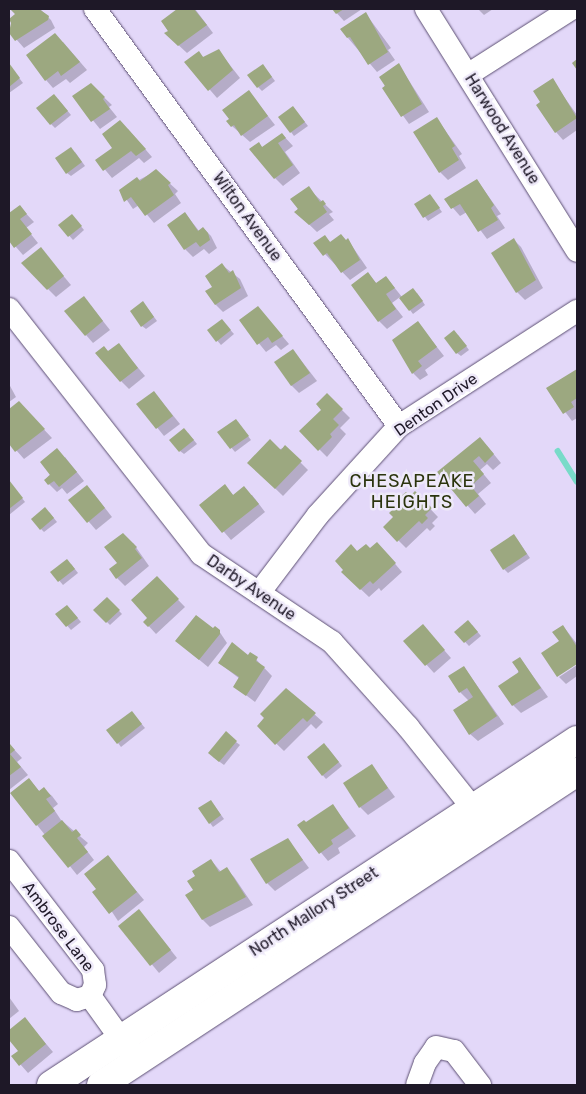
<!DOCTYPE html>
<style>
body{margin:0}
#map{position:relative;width:586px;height:1094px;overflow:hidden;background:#e3d8f9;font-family:Rubik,sans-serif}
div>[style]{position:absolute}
.shadow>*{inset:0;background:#0003}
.stream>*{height:5.5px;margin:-2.75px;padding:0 2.75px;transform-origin:2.75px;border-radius:2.75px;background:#78dbc9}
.building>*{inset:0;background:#9ca880}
.roads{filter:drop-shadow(0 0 1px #5d5073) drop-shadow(0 0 1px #5d5073)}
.minor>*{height:22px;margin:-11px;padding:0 11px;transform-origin:11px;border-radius:11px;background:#fff}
.major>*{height:28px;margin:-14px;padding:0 14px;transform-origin:14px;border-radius:14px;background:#fff}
span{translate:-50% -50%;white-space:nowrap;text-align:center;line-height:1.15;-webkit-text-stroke:5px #eee9f9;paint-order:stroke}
.street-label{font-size:16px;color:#1e1827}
.neighbourhood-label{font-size:18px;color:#2b340d;letter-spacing:1px}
.frame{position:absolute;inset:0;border:10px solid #1e1827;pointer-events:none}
</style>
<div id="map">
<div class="shadow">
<i style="clip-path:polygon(12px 9px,40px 9px,51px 20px,55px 28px,24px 48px,9px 31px,16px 15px)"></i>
<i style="clip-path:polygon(179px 9px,195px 9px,213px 33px,187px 53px,174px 41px,162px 21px)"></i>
<i style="clip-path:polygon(333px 9px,362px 9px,344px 21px)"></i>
<i style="clip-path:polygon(478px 9px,493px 9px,484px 15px)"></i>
<i style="clip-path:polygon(366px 14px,391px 48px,388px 50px,395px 60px,377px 72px,348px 38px)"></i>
<i style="clip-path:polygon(63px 42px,87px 70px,70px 83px,66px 79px,53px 88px,46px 80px)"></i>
<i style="clip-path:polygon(219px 51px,240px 78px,217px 98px,186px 62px,199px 53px,204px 58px)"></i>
<i style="clip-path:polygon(9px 65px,23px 83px,9px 93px)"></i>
<i style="clip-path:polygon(399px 65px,429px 112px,409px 124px,383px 88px)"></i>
<i style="clip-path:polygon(266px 69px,275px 81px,262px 91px,258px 87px)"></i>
<i style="clip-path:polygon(552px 80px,577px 115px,577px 130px,563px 140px,556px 132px,542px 103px)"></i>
<i style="clip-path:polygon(91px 85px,112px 105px,109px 107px,117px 117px,100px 129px,74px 97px)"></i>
<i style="clip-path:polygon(249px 92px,275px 125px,250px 142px,232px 126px)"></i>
<i style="clip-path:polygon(58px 99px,71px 115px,55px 128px,51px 124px)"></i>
<i style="clip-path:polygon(293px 107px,308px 126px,294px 136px,291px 132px)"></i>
<i style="clip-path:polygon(437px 119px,462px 154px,459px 156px,466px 168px,448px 180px,440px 172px)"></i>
<i style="clip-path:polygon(128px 129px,152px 157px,144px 163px,139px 158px,112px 178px,97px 160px,114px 148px)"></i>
<i style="clip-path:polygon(282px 134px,293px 146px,285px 152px,300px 173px,283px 186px,275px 178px,259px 144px,263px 148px)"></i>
<i style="clip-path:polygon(75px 152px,85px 166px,71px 176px,67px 173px)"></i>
<i style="clip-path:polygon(156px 171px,178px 191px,175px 194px,181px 203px,154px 223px,139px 205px,133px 209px,120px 190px)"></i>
<i style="clip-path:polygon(477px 180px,501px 214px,497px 216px,505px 228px,487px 239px,467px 212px,460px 216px,446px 200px)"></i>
<i style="clip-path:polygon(308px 188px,333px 212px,329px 214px,334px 220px,317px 232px,296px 212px)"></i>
<i style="clip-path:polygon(430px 195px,442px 212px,428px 221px,416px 204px)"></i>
<i style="clip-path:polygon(19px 206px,34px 222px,26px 228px,38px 243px,23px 255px,9px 239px,9px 215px)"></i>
<i style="clip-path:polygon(185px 213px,199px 231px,203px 228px,211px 236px,217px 248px,209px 254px,204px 249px,193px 257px,185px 249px,168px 225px)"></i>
<i style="clip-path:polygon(75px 219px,84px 230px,73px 240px,60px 225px)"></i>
<i style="clip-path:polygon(325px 237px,331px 243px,348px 240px,367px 268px,350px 280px,325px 254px)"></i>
<i style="clip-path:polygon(514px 240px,521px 247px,543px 288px,525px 300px,517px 292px)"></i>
<i style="clip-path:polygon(41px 249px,71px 285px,56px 297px,48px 289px)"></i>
<i style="clip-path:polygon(222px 265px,240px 279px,248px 296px,223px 312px,215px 304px,214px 287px)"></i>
<i style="clip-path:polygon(368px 274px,377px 284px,386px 277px,402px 297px,417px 293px,425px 305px,413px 314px,400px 297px,392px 303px,403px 317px,387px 329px,379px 321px)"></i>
<i style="clip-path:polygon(91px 306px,110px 330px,93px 343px,86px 335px)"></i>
<i style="clip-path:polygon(146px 306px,157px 321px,146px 329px,142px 326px)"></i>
<i style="clip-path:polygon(265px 316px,289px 344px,281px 350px,276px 345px,266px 352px,240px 320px)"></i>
<i style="clip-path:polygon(418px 323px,444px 356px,425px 370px,428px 375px,420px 380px,413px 373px)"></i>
<i style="clip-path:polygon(225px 324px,234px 334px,221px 345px,209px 331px)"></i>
<i style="clip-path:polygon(458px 335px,469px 350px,461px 356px,457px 353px)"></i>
<i style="clip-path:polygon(118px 344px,145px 376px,129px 389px,121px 381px,109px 352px)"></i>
<i style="clip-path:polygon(293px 350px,317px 381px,299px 393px,291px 385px)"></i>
<i style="clip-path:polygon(577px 370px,577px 418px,572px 421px,548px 389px)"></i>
<i style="clip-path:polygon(9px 384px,16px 397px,9px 402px)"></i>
<i style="clip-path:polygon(154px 392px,180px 424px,164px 436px,138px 404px)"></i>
<i style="clip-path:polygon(327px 395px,350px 418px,340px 428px,346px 434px,327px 457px,301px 431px,323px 410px)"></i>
<i style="clip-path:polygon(19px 403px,52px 438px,24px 459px,9px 442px,12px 427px,9px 410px)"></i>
<i style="clip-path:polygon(239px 424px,251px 440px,235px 452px,219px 433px)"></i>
<i style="clip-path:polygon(188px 433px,197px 444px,184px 454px,180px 451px)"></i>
<i style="clip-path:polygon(487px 446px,501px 463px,493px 470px,487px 464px,480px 470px,491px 483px,478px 494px,486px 504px,475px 514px,438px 472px)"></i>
<i style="clip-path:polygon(285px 447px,308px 470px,283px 496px,249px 463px)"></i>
<i style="clip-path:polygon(65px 457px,84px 481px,67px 494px,62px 488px,57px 492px,45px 480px)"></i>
<i style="clip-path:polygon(9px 481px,25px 502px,9px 515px)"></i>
<i style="clip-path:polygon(225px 486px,234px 496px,252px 495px,265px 512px,231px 540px,201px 505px)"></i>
<i style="clip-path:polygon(415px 493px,438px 517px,432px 523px,435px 526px,430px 531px,427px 528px,406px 548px,385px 527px)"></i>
<i style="clip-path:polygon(94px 494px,112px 517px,96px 530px,70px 500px)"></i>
<i style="clip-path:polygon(49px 512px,57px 522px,44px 532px,41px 529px)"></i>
<i style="clip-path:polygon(517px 539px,530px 558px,508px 573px,504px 569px)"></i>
<i style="clip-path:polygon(133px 543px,149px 566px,125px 586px,117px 578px,119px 564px)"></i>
<i style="clip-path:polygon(370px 550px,385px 552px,402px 572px,381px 591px,379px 588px,369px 597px,350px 579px,358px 553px)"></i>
<i style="clip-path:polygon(71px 564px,78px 573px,63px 585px,52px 572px)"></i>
<i style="clip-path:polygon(157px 578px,185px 607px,156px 634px,145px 622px,149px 618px)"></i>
<i style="clip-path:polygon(107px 598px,122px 614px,110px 625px,95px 610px)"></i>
<i style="clip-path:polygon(71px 610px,81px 622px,71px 630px,57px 614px)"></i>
<i style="clip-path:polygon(472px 625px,481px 636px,469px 646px,456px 632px)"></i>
<i style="clip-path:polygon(563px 626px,577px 644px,577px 662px,558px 675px)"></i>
<i style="clip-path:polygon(219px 631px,227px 643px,208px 667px,185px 648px)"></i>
<i style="clip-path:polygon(430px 634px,451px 658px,434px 673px,405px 641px)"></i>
<i style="clip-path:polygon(251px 654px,272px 676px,255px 702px,234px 686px,240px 679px,219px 663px)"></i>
<i style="clip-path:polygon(520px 658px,548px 697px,521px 713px,513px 705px)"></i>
<i style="clip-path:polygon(577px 665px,577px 676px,566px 684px,559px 677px)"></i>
<i style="clip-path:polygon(464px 667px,504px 724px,478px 741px,470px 734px,469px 701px,460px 692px)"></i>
<i style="clip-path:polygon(286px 689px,323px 722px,316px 729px,311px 724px,284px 751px,258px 726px)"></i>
<i style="clip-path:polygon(135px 716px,145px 728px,121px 747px,118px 743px)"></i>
<i style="clip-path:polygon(236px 742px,240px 745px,224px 765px,213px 757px)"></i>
<i style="clip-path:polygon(10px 745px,22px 758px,17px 762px,28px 775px,9px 790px)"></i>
<i style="clip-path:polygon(328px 748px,342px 766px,326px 779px,308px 758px)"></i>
<i style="clip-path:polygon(372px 766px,395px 797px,368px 815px,360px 807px)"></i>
<i style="clip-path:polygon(29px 779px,40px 792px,44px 789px,52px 796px,58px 804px,53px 808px,61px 820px,88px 843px,84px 847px,94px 860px,77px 875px,37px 825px)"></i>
<i style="clip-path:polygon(214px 805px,224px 819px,213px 827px,210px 823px)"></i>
<i style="clip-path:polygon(333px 806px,356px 836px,338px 848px,340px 853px,328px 861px,298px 825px,307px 824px)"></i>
<i style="clip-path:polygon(288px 840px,309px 868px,275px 891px,267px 883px)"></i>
<i style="clip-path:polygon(108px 857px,144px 900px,118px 921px,97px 889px)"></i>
<i style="clip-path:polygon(211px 860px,221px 872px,226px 869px,234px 877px,253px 905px,210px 927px,203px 920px,195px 890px,197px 876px)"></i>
<i style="clip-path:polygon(146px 919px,177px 958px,159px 973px,120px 926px)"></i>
<i style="clip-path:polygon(9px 997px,19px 1011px,9px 1019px)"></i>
<i style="clip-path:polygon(25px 1019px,53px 1052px,28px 1073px,13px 1056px,19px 1051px,9px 1038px,9px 1032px)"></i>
</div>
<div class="stream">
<i style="left:558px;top:451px;width:36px;rotate:58deg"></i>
</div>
<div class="building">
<i style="clip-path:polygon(10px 9px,39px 9px,49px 16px,48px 20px,15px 41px,9px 33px,11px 23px,9px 19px,15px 14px)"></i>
<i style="clip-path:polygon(177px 9px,194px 9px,207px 25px,178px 46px,164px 33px,168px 31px,161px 21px)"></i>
<i style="clip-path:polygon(332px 9px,344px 9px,336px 14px)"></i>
<i style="clip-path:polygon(366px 12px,388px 52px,368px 65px,350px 37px,347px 38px,340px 29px)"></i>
<i style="clip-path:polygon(55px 33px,80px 62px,61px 76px,58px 71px,45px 81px,26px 55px)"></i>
<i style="clip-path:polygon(219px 49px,233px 70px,208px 91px,184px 62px,199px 51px,203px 57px)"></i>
<i style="clip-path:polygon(577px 59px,577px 70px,572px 63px)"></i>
<i style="clip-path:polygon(9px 63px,20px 78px,9px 87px)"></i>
<i style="clip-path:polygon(399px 63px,422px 104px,401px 117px,382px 88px,385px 86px,379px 77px)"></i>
<i style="clip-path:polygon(263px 64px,272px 77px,257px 88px,247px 75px)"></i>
<i style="clip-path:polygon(553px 78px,577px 118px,555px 133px,536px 105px,540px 102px,533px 91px)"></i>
<i style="clip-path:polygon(91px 83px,105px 97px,103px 99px,110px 109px,91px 122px,72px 96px)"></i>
<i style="clip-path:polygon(249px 90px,268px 116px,241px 136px,234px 125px,231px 127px,226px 121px,229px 119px,222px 110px)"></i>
<i style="clip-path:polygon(54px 94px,68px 111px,50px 125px,36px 108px)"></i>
<i style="clip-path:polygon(293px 106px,305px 122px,290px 133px,278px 117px)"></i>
<i style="clip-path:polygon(437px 117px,455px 146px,452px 148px,459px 160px,439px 173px,413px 132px)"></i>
<i style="clip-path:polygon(120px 120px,146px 149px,136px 156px,131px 151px,103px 171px,95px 160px,112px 148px,102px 134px)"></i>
<i style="clip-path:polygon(282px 133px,286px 138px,278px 143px,293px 165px,274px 179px,249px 149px,259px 142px,262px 147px)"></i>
<i style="clip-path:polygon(71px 147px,82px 162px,66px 174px,55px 158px)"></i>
<i style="clip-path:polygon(156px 169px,171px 183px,168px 185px,174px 195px,145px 216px,131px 197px,124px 202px,119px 190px,137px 177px,140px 181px)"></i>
<i style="clip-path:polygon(477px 179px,494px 205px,491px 208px,498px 220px,478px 232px,460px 204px,451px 209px,444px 199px)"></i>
<i style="clip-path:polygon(309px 186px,320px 202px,323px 200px,326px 204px,323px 206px,327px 212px,309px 225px,294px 212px,298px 209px,290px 199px)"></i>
<i style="clip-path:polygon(430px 194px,440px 208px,423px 218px,414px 204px)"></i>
<i style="clip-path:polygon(20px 205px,27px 214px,20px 219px,32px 234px,14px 248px,9px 241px,9px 213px)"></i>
<i style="clip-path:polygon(185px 212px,198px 231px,203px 227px,208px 233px,210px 240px,200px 247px,196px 242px,184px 250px,167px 225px)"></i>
<i style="clip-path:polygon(72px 214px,82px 226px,68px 237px,58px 225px)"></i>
<i style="clip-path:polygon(341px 234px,346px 240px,348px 238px,360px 260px,341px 273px,327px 253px,323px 256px,313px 243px,325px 235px,330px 242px)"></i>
<i style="clip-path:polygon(514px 238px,536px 280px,516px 293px,491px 253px)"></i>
<i style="clip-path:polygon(41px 247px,64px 276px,47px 290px,21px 263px)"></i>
<i style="clip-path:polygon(222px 263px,229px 273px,233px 270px,241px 288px,215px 305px,205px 291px,212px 287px,205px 276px)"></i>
<i style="clip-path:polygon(368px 272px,376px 283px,386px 276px,395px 288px,386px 294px,396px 309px,378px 322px,351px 285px)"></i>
<i style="clip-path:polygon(413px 288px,423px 301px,409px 311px,399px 298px)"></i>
<i style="clip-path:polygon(84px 296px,103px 321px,85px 336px,64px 311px)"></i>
<i style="clip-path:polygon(143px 301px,154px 317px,141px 327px,130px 311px)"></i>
<i style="clip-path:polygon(258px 306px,283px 336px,272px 343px,268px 337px,257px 345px,239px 320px)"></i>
<i style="clip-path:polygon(222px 319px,231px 330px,216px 342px,207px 330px)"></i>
<i style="clip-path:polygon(418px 321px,437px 347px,418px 361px,422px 366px,412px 374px,392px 340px)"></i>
<i style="clip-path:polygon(454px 330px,467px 346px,456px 354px,444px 338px)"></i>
<i style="clip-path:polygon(119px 343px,138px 368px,120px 382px,95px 353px,104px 346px,108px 351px)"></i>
<i style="clip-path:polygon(293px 349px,310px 373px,291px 386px,274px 362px)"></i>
<i style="clip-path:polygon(577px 369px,577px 398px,571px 402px,574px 407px,563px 414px,546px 388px)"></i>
<i style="clip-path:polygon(154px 391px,173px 416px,156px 429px,136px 404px)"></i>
<i style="clip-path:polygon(327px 393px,343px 409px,333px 419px,339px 425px,330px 434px,332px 437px,318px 451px,299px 431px,321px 410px,316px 404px)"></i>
<i style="clip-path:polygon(19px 401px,45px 429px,15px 452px,9px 444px,9px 409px)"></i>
<i style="clip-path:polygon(236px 419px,249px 436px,230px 449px,217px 432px)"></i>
<i style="clip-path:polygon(184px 428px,194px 440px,179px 452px,169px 440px)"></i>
<i style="clip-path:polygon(480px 437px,494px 454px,485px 463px,479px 456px,473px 461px,484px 474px,471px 486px,479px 496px,466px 507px,437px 472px)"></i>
<i style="clip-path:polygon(270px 439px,281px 450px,285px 445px,302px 461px,275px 489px,247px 463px)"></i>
<i style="clip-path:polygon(57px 448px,77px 472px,59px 487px,54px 481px,48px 485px,44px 480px,50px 475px,40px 462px)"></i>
<i style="clip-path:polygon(9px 480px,23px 498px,9px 509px)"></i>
<i style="clip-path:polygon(225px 484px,233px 495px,244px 486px,259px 504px,222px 533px,199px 505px)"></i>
<i style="clip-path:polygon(87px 485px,105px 508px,87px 523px,68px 500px)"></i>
<i style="clip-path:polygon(415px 491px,432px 508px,425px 515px,428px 518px,422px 524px,419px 521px,397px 542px,383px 527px,393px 517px,389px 513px,403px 500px,400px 497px,406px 492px,410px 496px)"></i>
<i style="clip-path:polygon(45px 507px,54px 518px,40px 530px,31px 519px)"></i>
<i style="clip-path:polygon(123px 533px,137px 547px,135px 549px,142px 558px,116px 579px,109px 569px,117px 563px,104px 547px)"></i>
<i style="clip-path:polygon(514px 534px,527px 554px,503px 570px,490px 550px)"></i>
<i style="clip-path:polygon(377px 542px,396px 563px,373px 584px,370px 581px,360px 590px,341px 572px,343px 570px,335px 561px,351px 544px,357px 551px,366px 544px,370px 548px)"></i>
<i style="clip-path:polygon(67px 559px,75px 569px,58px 582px,50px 572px)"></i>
<i style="clip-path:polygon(157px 576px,179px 599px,148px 627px,143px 622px,147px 618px,131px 600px)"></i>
<i style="clip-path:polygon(107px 597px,120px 610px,106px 623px,93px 610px)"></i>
<i style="clip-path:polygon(67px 605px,78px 618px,66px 627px,55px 614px)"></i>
<i style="clip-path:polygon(196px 615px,213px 628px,215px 626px,220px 630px,220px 634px,199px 660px,175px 641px)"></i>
<i style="clip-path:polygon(468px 620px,478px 632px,464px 643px,454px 632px)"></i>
<i style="clip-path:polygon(423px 624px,445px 650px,425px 666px,403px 641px)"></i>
<i style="clip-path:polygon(563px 625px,577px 647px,577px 664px,557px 677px,541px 653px,559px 641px,552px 632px)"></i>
<i style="clip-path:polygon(232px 642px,248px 655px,250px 652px,258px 657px,256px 661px,265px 667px,246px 696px,233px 687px,239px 677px,218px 663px)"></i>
<i style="clip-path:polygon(520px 657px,541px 688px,512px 706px,498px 686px,519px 672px,512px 662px)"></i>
<i style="clip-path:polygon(464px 666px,497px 716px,469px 735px,453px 710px,473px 697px,467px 688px,459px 693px,448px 676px)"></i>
<i style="clip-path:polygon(286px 688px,316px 713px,307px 722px,303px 718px,275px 745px,257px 726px,264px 718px,260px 714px)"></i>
<i style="clip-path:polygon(132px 711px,142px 724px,117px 744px,106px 730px)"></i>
<i style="clip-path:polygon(226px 731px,237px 741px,219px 762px,208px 753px)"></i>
<i style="clip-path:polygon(324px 743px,339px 762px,322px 776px,307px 757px)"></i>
<i style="clip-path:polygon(10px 744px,15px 750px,10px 754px,21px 767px,9px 776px)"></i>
<i style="clip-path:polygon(372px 764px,388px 788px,359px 808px,343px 783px)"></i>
<i style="clip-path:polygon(29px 778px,39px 791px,44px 787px,51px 796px,46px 799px,55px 811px,36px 826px,10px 793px)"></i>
<i style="clip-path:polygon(211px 800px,221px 815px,209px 824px,198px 808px)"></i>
<i style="clip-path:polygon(333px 804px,349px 828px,331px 840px,333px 844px,319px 854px,297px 825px,304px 820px,306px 822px)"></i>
<i style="clip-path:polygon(62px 820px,72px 832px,76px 829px,81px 835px,77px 838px,88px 852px,68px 868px,42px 836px)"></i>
<i style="clip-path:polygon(288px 838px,303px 860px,266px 884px,250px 859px)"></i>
<i style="clip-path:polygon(108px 855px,137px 892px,109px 914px,92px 892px,96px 889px,84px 874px)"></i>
<i style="clip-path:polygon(211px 859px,219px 872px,227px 867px,246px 897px,202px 920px,185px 895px,193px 890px,187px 881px,195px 876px,192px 871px)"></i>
<i style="clip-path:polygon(139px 909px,171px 950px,150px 966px,118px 926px)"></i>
<i style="clip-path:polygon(25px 1017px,46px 1044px,19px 1066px,11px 1056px,18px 1051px,9px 1040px,9px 1030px)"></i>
</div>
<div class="roads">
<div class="minor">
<i style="left:95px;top:9px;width:516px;rotate:53.91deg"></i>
<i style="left:426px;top:9px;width:285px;rotate:58deg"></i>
<i style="left:469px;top:74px;width:121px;rotate:-32.5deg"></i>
<i style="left:9px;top:309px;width:311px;rotate:51.9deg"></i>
<i style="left:201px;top:554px;width:158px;rotate:33.9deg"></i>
<i style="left:332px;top:642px;width:114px;rotate:48.2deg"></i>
<i style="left:408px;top:727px;width:120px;rotate:51.4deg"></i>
<i style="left:259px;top:593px;width:98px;rotate:-52.9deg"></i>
<i style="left:318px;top:515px;width:120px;rotate:-47.7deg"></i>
<i style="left:399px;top:426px;width:212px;rotate:-32.9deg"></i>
<i style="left:9px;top:861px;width:138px;rotate:52.4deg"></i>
<i style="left:93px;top:970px;width:15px;rotate:82deg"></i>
<i style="left:95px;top:985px;width:12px;rotate:114deg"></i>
<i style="left:90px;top:996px;width:14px;rotate:163deg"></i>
<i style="left:77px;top:1000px;width:17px;rotate:-156deg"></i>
<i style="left:61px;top:993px;width:84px;rotate:-128.2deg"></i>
<i style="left:90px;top:996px;width:70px;rotate:54.3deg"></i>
<i style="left:417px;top:1085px;width:23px;rotate:-70deg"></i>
<i style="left:425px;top:1063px;width:19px;rotate:-55deg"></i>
<i style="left:436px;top:1047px;width:18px;rotate:13deg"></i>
<i style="left:454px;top:1051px;width:43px;rotate:52.6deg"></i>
</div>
<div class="major">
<i style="left:51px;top:1085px;width:629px;rotate:-33.26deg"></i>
<i style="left:101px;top:1085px;width:570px;rotate:-33.33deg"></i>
</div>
</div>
<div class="street-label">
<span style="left:502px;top:129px;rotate:58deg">Harwood Avenue</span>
<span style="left:247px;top:217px;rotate:54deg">Wilton Avenue</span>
<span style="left:436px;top:405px;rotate:-35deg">Denton Drive</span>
<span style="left:251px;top:588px;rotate:34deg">Darby Avenue</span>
<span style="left:314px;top:912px;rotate:-33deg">North Mallory Street</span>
<span style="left:58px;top:927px;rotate:53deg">Ambrose Lane</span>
</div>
<div class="neighbourhood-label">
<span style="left:412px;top:492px">CHESAPEAKE<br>HEIGHTS</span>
</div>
<div class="frame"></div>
</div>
